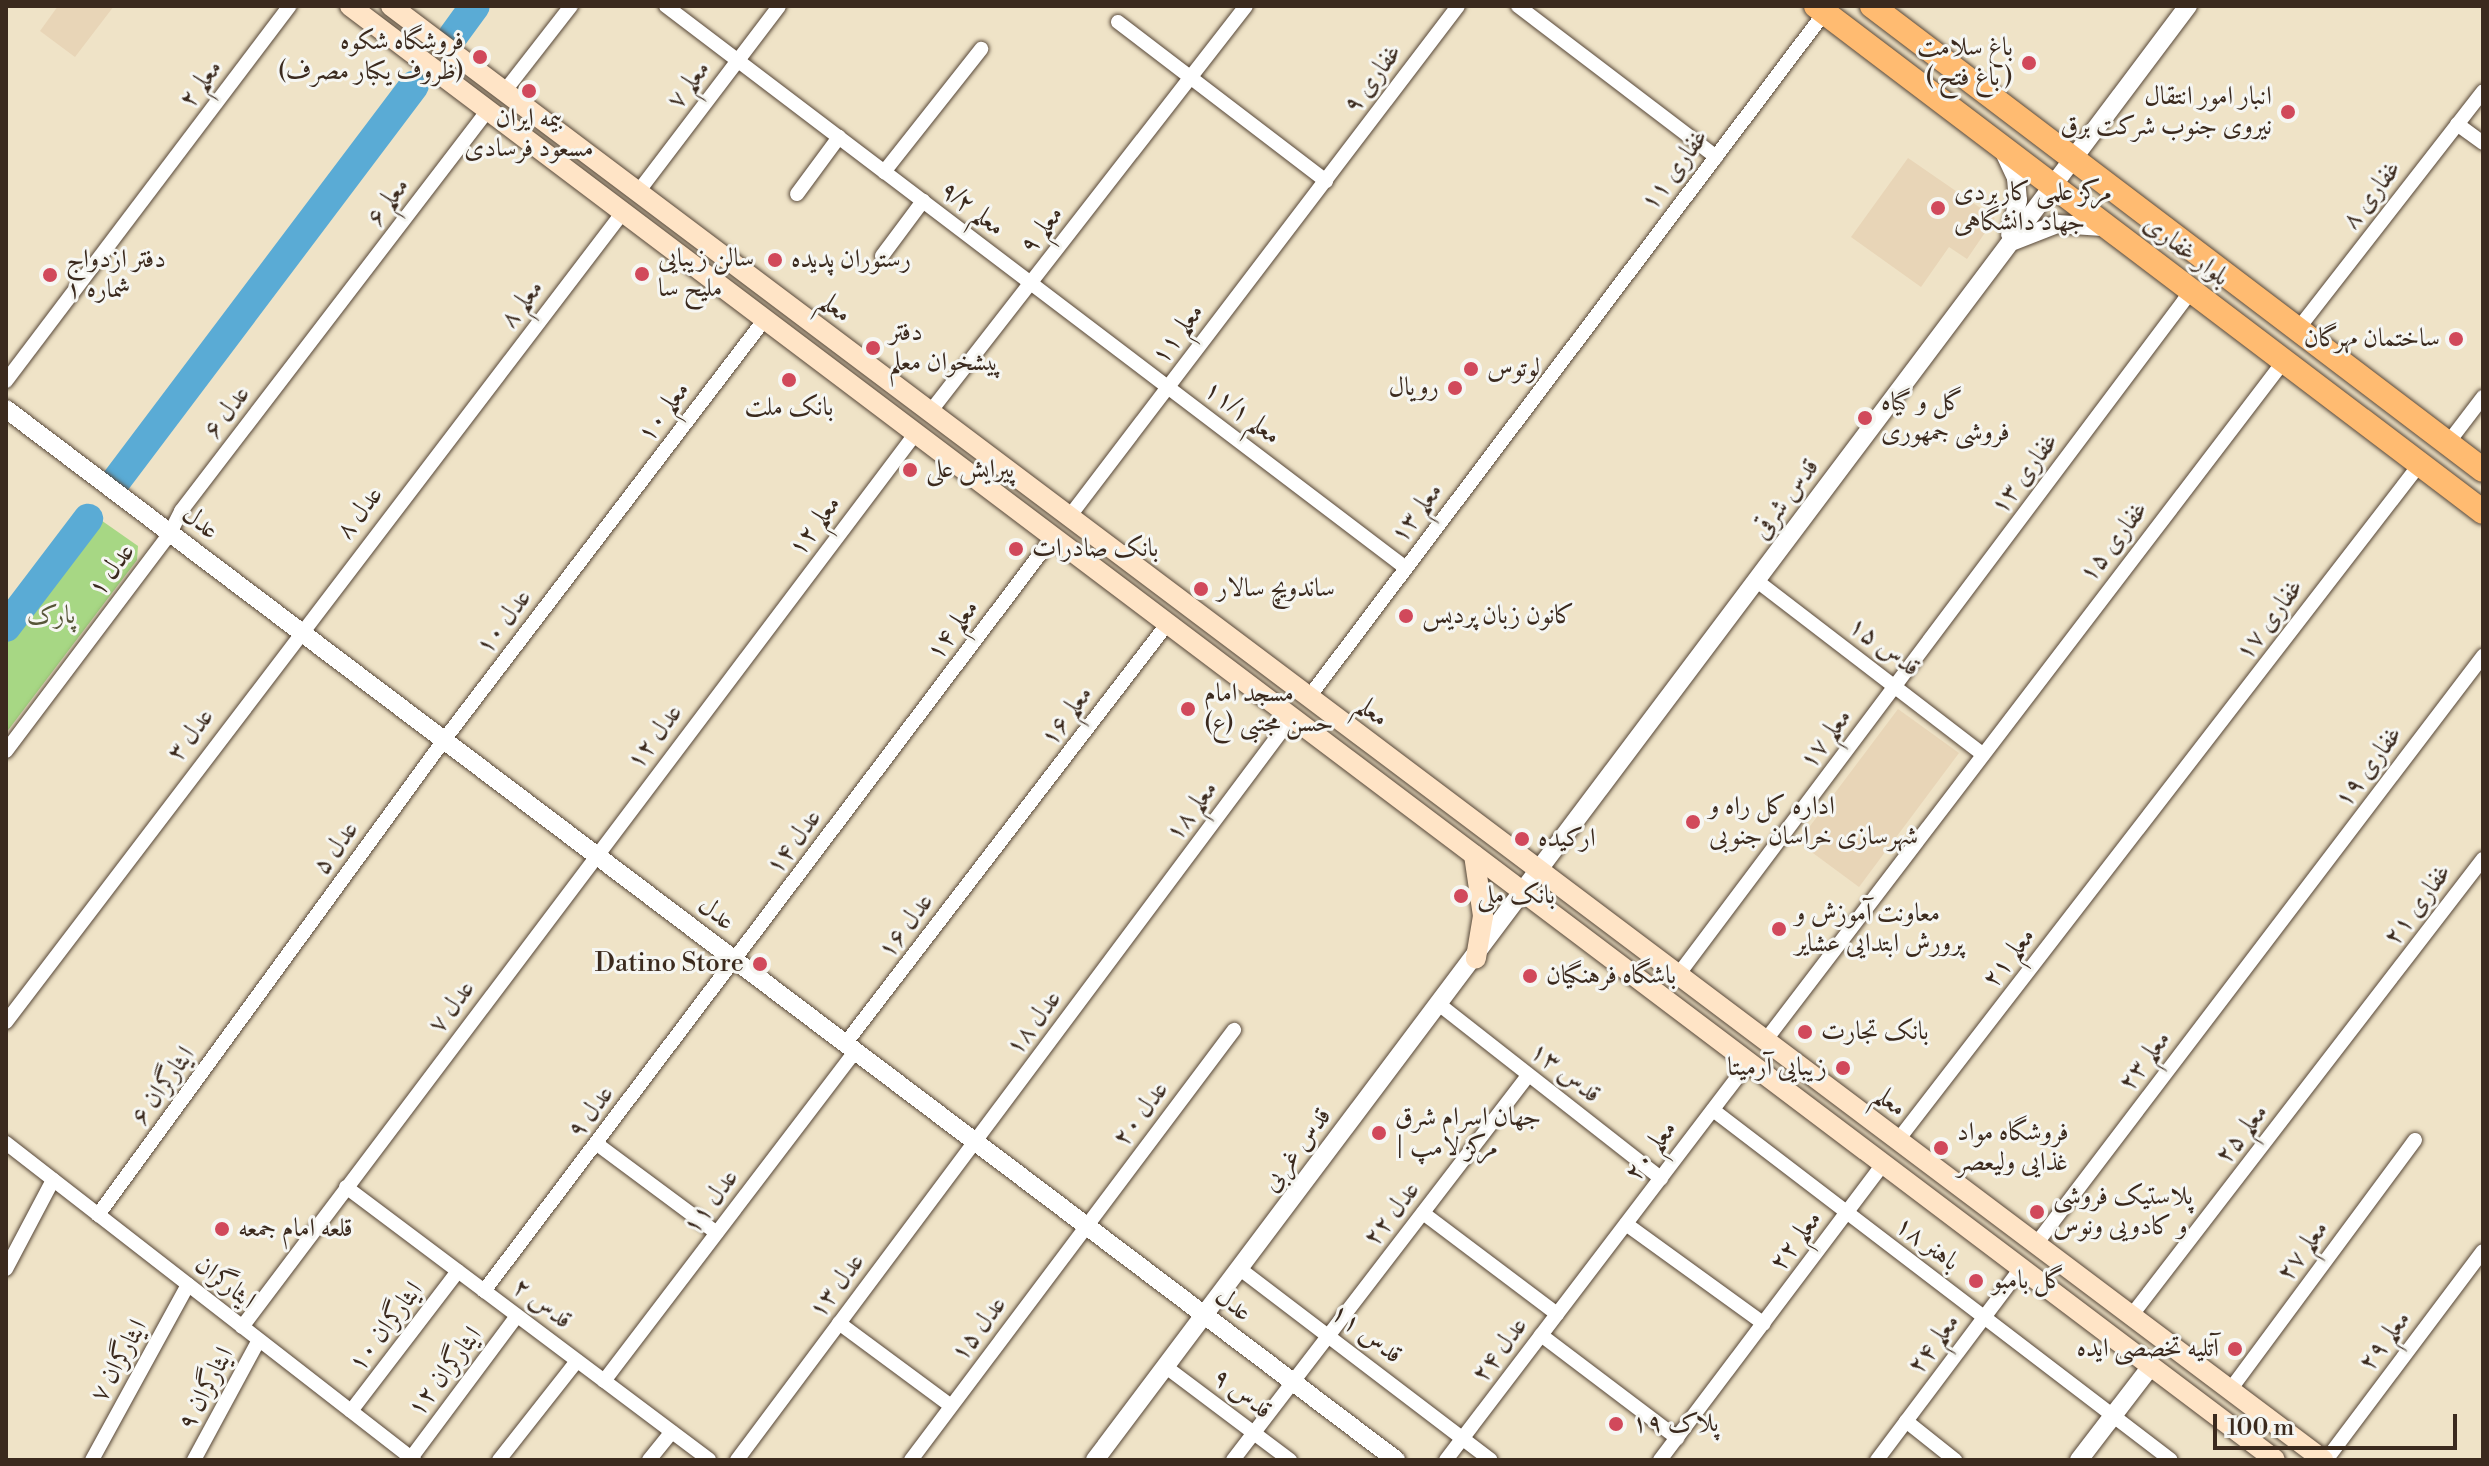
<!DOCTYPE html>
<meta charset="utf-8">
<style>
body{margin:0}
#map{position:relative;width:2489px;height:1466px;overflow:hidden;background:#efe3c7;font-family:"Libre Bodoni",Amiri,serif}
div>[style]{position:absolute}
.built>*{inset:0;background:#e8d5b7}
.green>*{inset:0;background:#a7d784}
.river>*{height:30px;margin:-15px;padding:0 15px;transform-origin:15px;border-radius:15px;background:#5aabd5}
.roads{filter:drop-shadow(0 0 2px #564637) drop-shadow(0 0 2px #564637)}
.minor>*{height:14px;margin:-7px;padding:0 7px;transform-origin:7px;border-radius:7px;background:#fff}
.tertiary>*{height:18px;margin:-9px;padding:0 9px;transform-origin:9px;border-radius:9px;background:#fff}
.secondary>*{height:20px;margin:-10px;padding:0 10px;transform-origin:10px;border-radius:10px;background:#ffe4c6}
.primary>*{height:24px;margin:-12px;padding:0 12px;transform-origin:12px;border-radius:12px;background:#ffbb71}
.dots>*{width:22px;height:22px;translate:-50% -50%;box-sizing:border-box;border:4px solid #f6f6f2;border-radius:50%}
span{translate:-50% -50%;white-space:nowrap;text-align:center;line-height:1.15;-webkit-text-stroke:6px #f6f6f2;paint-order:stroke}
.poi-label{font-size:26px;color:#3b2a1e}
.right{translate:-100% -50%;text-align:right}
.left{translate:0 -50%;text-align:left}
.street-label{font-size:26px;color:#3b2a1e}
.park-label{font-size:26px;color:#565538}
.frame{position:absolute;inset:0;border:8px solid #3b2a1e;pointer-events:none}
.scale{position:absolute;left:2213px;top:1414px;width:244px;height:36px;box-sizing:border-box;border:4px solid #3b2a1e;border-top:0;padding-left:10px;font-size:24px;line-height:28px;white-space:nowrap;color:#3b2a1e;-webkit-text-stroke:6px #f6f6f2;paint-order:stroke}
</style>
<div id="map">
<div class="built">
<i style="clip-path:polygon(58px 6px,114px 6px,75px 57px,40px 31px)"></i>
<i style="clip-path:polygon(1908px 158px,1995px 218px,1967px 259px,1949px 247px,1921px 287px,1851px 237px)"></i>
<i style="clip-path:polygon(1898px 709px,1959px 753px,1859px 887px,1798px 842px)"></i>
</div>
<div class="green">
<i style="clip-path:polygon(88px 511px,138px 546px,137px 560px,6px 733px,6px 615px)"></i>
</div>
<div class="river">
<i style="left:453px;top:36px;width:37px;rotate:-54deg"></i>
<i style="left:116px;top:481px;width:495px;rotate:-53deg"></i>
<i style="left:6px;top:627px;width:136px;rotate:-52.8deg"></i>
</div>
<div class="roads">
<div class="minor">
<i style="left:666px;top:6px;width:929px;rotate:37.22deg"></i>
<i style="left:1518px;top:6px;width:249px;rotate:37.3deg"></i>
<i style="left:1118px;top:22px;width:262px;rotate:37.4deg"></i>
<i style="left:504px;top:92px;width:109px;rotate:-52.1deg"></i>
<i style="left:2457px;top:124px;width:32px;rotate:36deg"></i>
<i style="left:884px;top:172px;width:157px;rotate:-51.7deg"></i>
<i style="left:638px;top:192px;width:233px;rotate:-52.8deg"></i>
<i style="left:797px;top:194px;width:71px;rotate:-53.6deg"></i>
<i style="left:882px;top:256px;width:69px;rotate:-53.3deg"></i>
<i style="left:2298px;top:329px;width:301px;rotate:-52.1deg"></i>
<i style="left:6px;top:381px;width:470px;rotate:-52.9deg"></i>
<i style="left:930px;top:412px;width:514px;rotate:-52.11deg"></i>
<i style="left:2448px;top:443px;width:58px;rotate:-52.7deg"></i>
<i style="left:1069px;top:517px;width:642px;rotate:-52.72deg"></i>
<i style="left:1757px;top:581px;width:282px;rotate:37.5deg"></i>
<i style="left:1309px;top:697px;width:858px;rotate:-53.01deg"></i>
<i style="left:6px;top:751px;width:273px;rotate:-53deg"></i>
<i style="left:170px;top:533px;width:25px;rotate:-63deg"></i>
<i style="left:181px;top:511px;width:505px;rotate:-52.56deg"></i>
<i style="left:1678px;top:975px;width:856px;rotate:-53.12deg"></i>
<i style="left:1440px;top:1005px;width:281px;rotate:38.1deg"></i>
<i style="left:6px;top:1022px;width:1018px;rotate:-52.7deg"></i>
<i style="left:1765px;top:1041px;width:855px;rotate:-52.65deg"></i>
<i style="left:845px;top:1044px;width:531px;rotate:-52.5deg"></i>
<i style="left:1713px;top:1110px;width:576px;rotate:37.39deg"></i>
<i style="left:1898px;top:1140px;width:854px;rotate:-52.33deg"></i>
<i style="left:6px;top:1143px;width:517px;rotate:37.85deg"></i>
<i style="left:597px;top:1144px;width:149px;rotate:36.6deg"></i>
<i style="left:346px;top:1187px;width:454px;rotate:36.9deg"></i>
<i style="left:1423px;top:1213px;width:168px;rotate:37deg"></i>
<i style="left:98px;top:1215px;width:588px;rotate:-53.93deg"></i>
<i style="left:444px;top:740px;width:529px;rotate:-52.68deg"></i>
<i style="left:1626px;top:1224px;width:170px;rotate:35.9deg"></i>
<i style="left:2036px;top:1244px;width:739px;rotate:-52.76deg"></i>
<i style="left:6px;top:1269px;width:101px;rotate:-62.2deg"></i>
<i style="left:1240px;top:1269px;width:315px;rotate:37.3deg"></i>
<i style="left:484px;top:1291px;width:945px;rotate:-52.96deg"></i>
<i style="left:2131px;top:1316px;width:577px;rotate:-52.4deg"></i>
<i style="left:839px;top:1323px;width:139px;rotate:36.5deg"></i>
<i style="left:242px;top:1327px;width:1120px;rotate:-52.99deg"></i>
<i style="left:1541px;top:1335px;width:171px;rotate:37.1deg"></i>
<i style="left:1166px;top:1367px;width:155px;rotate:36.9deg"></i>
<i style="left:604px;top:1381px;width:415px;rotate:-52.7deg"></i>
<i style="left:2230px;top:1390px;width:311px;rotate:-53.5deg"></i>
<i style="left:351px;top:1411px;width:176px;rotate:-52.6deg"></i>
<i style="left:1906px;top:1421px;width:63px;rotate:38.5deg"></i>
<i style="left:411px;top:1458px;width:177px;rotate:-53.3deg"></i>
<i style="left:92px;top:1460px;width:200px;rotate:-61.3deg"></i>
<i style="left:194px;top:1460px;width:136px;rotate:-61.6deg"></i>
<i style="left:499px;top:1460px;width:126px;rotate:-51.8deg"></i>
<i style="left:649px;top:1460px;width:36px;rotate:-51deg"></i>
<i style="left:737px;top:1460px;width:927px;rotate:-53.24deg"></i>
<i style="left:911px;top:1460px;width:538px;rotate:-53.09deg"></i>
<i style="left:1233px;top:1460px;width:485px;rotate:-52.5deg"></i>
<i style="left:1446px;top:1460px;width:500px;rotate:-52.72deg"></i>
<i style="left:1660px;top:1460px;width:371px;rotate:-53deg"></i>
<i style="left:1877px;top:1460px;width:240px;rotate:-53.1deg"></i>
<i style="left:2326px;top:1460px;width:261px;rotate:-53.1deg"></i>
</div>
<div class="tertiary">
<i style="left:2004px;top:152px;width:29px;rotate:65deg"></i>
<i style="left:2016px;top:178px;width:22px;rotate:85deg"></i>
<i style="left:2018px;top:200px;width:35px;rotate:103deg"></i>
<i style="left:2014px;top:241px;width:46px;rotate:-21.6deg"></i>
<i style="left:2057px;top:224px;width:46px;rotate:3.7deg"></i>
<i style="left:6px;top:409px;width:1743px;rotate:37.09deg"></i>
<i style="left:1095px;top:1460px;width:1819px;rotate:-53.07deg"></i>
<i style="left:2079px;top:1460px;width:118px;rotate:-52.5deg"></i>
</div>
<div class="secondary">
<i style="left:350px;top:6px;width:2412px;rotate:37.06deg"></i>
<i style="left:391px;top:6px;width:2418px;rotate:36.96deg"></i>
<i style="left:1474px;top:855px;width:62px;rotate:81.6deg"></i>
<i style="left:1483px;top:916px;width:43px;rotate:99.5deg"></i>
</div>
<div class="primary">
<i style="left:1816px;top:6px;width:837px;rotate:37.18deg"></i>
<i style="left:1872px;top:6px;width:767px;rotate:37.21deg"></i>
</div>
</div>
<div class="dots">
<i style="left:480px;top:57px;background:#d1495b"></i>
<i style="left:2029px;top:63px;background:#d1495b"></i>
<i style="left:529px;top:91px;background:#d1495b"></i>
<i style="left:2288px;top:112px;background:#d1495b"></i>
<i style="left:1938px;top:208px;background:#d1495b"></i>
<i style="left:775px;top:260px;background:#d1495b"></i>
<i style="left:642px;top:274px;background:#d1495b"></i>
<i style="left:50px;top:275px;background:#d1495b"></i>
<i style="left:2456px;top:339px;background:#d1495b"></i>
<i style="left:873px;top:348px;background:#d1495b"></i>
<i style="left:1471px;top:369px;background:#d1495b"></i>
<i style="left:789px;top:380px;background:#d1495b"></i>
<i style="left:1455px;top:388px;background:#d1495b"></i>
<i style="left:1865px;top:418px;background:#d1495b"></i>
<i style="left:910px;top:470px;background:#d1495b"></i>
<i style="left:1016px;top:549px;background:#d1495b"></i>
<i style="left:1201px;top:589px;background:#d1495b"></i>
<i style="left:1406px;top:616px;background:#d1495b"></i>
<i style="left:1188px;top:709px;background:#d1495b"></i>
<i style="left:1693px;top:822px;background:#d1495b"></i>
<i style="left:1522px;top:839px;background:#d1495b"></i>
<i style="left:1461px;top:896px;background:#d1495b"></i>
<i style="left:1779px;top:929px;background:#d1495b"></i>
<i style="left:760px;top:964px;background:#d1495b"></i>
<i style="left:1530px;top:976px;background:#d1495b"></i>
<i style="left:1805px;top:1032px;background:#d1495b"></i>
<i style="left:1843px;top:1068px;background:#d1495b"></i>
<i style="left:1379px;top:1133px;background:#d1495b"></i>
<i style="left:1941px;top:1148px;background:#d1495b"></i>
<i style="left:2037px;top:1212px;background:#d1495b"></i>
<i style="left:222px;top:1229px;background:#d1495b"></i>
<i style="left:1976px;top:1281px;background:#d1495b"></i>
<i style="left:2235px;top:1349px;background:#d1495b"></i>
<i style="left:1616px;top:1424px;background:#d1495b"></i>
</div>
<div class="poi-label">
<span class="right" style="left:464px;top:57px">فروشگاه شکوه<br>(ظروف یکبار مصرف)</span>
<span class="right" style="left:2013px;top:63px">باغ سلامت<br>( باغ فتح )</span>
<span class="right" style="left:2272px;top:112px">انبار امور انتقال<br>نیروی جنوب شرکت برق</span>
<span style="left:529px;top:134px">بیمه ایران<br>مسعود فرسادی</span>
<span class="left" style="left:1954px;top:208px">مرکز علمی کاربردی<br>جهاد دانشگاهی</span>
<span class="left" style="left:658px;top:274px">سالن زیبایی<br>ملیح سا</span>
<span class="left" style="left:66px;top:275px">دفتر ازدواج<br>شماره ۱</span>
<span class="left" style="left:791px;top:260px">رستوران پدیده</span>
<span class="left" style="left:889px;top:348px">دفتر<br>پیشخوان معلم</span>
<span class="right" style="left:2440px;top:339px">ساختمان مهرگان</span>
<span class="left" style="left:1487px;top:369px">لوتوس</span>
<span class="right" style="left:1439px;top:388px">رویال</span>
<span class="left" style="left:1881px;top:418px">گل و گیاه<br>فروشی جمهوری</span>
<span style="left:789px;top:408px">بانک ملت</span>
<span class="left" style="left:926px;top:470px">پیرایش علی</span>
<span class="left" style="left:1032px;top:549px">بانک صادرات</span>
<span class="left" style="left:1217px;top:589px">ساندویچ سالار</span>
<span class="left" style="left:1422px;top:616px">کانون زبان پردیس</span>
<span class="left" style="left:1204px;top:709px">مسجد امام<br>حسن مجتبی (ع)</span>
<span class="left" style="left:1709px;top:822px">اداره کل راه و<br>شهرسازی خراسان جنوبی</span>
<span class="left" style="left:1538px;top:839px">ارکیده</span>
<span class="left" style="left:1477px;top:896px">بانک ملی</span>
<span class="left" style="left:1795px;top:929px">معاونت آموزش و<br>پرورش ابتدایی عشایر</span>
<span class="right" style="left:744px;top:964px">Datino Store</span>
<span class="left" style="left:1546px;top:976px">باشگاه فرهنگیان</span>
<span class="left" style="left:1821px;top:1032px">بانک تجارت</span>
<span class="right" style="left:1827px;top:1068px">زیبایی آرمیتا</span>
<span class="left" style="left:1395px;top:1133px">جهان اسرام شرق<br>| مرکز لامپ</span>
<span class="left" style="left:1957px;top:1148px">فروشگاه مواد<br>غذایی ولیعصر</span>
<span class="left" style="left:2053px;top:1212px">پلاستیک فروشی<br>و کادویی ونوس</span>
<span class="left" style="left:238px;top:1229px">قلعه امام جمعه</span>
<span class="left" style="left:1992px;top:1281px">گل بامبو</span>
<span class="right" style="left:2219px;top:1349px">آتلیه تخصصی ایده</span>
<span class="left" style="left:1632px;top:1424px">پلاک ۱۹</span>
</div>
<div class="street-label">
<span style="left:1373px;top:79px;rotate:-53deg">غفاری ۹</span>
<span style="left:201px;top:84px;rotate:-53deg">معلم ۲</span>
<span style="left:689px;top:85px;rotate:-53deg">معلم ۷</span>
<span style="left:1675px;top:170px;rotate:-53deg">غفاری ۱۱</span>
<span style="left:2372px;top:195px;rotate:-52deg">غفاری ۸</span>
<span style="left:388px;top:202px;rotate:-53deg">معلم ۶</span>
<span style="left:972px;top:209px;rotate:37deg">معلم ۹/۲</span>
<span style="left:1042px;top:230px;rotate:-52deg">معلم ۹</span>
<span style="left:2186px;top:251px;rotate:37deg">بلوار غفاری</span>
<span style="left:522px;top:304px;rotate:-52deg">معلم ۸</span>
<span style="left:835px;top:308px;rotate:37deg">معلم</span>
<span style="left:1178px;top:334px;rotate:-53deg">معلم ۱۱</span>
<span style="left:227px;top:412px;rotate:-52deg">عدل ۶</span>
<span style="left:664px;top:412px;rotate:-53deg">معلم ۱۰</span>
<span style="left:1242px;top:413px;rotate:37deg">معلم ۱۱/۱</span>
<span style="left:2025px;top:474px;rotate:-53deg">غفاری ۱۳</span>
<span style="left:1786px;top:499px;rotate:-53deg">قدس شرقی</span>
<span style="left:360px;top:513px;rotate:-52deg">عدل ۸</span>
<span style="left:1417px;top:513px;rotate:-53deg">معلم ۱۳</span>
<span style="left:200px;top:523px;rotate:37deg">عدل</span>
<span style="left:815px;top:526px;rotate:-53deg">معلم ۱۲</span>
<span style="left:2114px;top:542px;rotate:-52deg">غفاری ۱۵</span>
<span style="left:112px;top:570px;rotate:-53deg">عدل ۱</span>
<span style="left:2270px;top:620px;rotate:-53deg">غفاری ۱۷</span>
<span style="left:504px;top:622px;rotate:-53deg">عدل ۱۰</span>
<span style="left:953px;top:630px;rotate:-53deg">معلم ۱۴</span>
<span style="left:1884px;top:647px;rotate:37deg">قدس ۱۵</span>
<span style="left:1372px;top:712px;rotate:37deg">معلم</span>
<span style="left:1067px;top:716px;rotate:-53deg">معلم ۱۶‌</span>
<span style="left:191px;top:735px;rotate:-53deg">عدل ۳</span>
<span style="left:655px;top:737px;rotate:-53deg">عدل ۱۲</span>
<span style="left:1826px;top:739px;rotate:-53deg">معلم ۱۷</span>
<span style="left:2369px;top:767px;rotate:-53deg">غفاری ۱۹</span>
<span style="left:1192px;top:811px;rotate:-53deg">معلم ۱۸</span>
<span style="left:794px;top:842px;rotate:-53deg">عدل ۱۴</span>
<span style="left:336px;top:848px;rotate:-54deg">عدل ۵</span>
<span style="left:2418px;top:905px;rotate:-53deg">غفاری ۲۱</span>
<span style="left:716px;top:914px;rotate:37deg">عدل</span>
<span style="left:906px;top:926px;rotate:-53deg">عدل ۱۶</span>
<span style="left:2009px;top:958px;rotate:-52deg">معلم ۲۱</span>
<span style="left:452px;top:1007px;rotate:-53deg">عدل ۷</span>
<span style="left:1034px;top:1023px;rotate:-53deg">عدل ۱۸</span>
<span style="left:2145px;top:1061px;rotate:-53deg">معلم ۲۳</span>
<span style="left:1565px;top:1073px;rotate:38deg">قدس ۱۳</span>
<span style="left:163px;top:1086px;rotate:-54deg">ایثارگران ۶</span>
<span style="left:1890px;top:1102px;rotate:37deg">معلم</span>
<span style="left:591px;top:1112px;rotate:-53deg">عدل ۹</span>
<span style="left:1141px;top:1114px;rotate:-53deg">عدل ۲۰</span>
<span style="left:2242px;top:1134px;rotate:-52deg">معلم ۲۵</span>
<span style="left:1297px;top:1150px;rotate:-53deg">قدس غربی</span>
<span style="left:1651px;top:1151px;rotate:-53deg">معلم ۲۰</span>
<span style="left:711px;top:1202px;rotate:-53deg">عدل ۱۱</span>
<span style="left:1392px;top:1214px;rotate:-52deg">عدل ۲۲</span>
<span style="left:1796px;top:1241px;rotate:-53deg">معلم ۲۲</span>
<span style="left:1927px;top:1244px;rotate:37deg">باهنر ۱۸</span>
<span style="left:2303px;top:1251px;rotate:-54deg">معلم ۲۷</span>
<span style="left:225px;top:1283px;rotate:38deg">ایثارگران</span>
<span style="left:837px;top:1286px;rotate:-53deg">عدل ۱۳</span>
<span style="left:542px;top:1304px;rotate:37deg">قدس ۲</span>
<span style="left:1233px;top:1305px;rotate:37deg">عدل</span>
<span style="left:386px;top:1327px;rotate:-53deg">ایثارگران ۱۰</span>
<span style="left:979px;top:1329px;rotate:-53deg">عدل ۱۵</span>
<span style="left:1366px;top:1334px;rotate:37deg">قدس ۱۱</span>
<span style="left:2385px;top:1341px;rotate:-53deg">معلم ۲۹</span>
<span style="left:1934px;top:1344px;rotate:-53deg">معلم ۲۴</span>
<span style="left:1500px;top:1350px;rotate:-53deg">عدل ۲۴</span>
<span style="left:119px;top:1361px;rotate:-61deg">ایثارگران ۷</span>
<span style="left:445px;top:1372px;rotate:-53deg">ایثارگران ۱۲</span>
<span style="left:206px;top:1389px;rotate:-62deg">ایثارگران ۹</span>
<span style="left:1242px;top:1394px;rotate:37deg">قدس ۹</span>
</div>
<div class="park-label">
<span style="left:51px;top:616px">پارک</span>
</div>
<div class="frame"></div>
<div class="scale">100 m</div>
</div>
